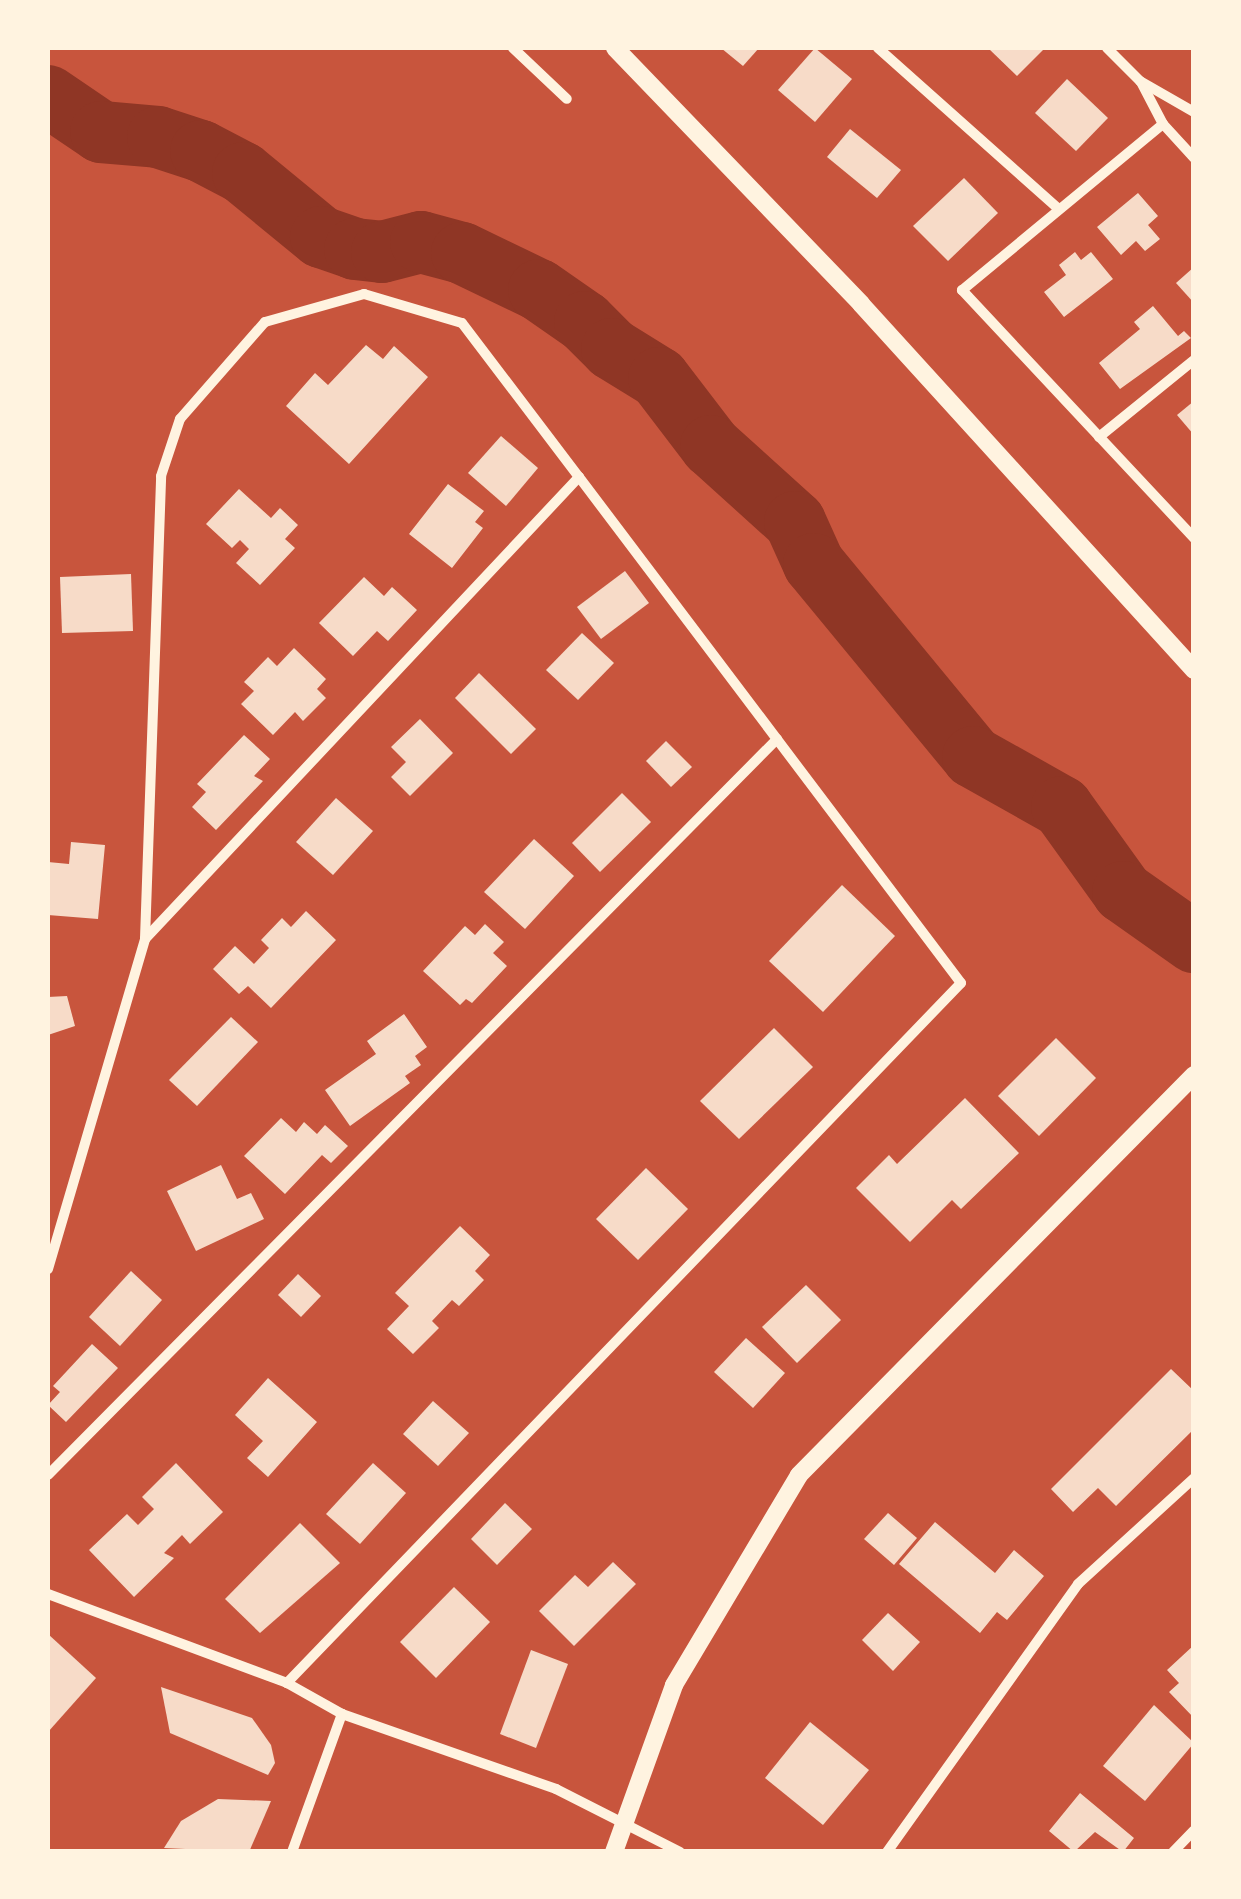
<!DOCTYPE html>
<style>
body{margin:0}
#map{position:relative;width:1241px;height:1899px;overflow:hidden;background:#c8553d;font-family:"Titillium Web",sans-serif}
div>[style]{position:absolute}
.river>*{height:62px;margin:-31px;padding:0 31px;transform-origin:31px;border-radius:31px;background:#8f3625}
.building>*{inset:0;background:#f7dbc8}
.minor>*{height:10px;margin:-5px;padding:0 5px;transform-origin:5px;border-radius:5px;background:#fff3e0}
.tertiary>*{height:18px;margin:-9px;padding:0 9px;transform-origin:9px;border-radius:9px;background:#fff3e0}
span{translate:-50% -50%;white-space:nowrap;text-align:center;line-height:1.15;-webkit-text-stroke:10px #fff3e0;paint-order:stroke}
.frame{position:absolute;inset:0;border:50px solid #fff3e0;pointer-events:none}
</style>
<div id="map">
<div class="river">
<i style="left:48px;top:96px;width:64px;rotate:34.2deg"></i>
<i style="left:101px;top:132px;width:57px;rotate:5deg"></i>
<i style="left:158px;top:137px;width:45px;rotate:18deg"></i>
<i style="left:201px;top:151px;width:47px;rotate:27.6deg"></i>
<i style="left:243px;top:173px;width:101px;rotate:39.4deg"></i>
<i style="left:321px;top:237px;width:36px;rotate:19deg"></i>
<i style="left:355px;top:249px;width:27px;rotate:6deg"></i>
<i style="left:382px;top:252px;width:40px;rotate:-14.4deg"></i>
<i style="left:421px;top:242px;width:42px;rotate:15deg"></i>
<i style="left:462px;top:253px;width:85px;rotate:25.7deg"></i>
<i style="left:539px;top:290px;width:56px;rotate:34.8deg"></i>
<i style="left:585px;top:322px;width:38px;rotate:45deg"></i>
<i style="left:612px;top:349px;width:55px;rotate:31.7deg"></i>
<i style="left:659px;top:378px;width:86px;rotate:52.6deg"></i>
<i style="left:711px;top:446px;width:113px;rotate:42.1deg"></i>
<i style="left:795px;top:522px;width:46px;rotate:65.7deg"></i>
<i style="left:814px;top:564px;width:250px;rotate:50.5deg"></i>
<i style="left:973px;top:757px;width:102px;rotate:29.3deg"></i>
<i style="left:1062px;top:807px;width:105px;rotate:54.3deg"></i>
<i style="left:1123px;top:892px;width:87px;rotate:35.2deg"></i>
</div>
<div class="building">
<i style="clip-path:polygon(721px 48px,759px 48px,743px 66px)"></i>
<i style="clip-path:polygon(815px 48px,852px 79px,815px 122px,778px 90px)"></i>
<i style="clip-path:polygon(988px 48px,1045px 48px,1017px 76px)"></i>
<i style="clip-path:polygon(1067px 79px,1108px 118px,1076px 151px,1035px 113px)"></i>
<i style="clip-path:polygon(850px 129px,901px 170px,877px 198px,827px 157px)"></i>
<i style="clip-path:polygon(964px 178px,998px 213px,948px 261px,913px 226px)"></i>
<i style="clip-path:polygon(1138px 193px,1158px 216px,1148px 225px,1160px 239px,1145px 251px,1136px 241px,1121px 255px,1097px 227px)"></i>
<i style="clip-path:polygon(1075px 252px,1081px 260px,1091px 252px,1113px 279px,1064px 317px,1044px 292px,1066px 275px,1059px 265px)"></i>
<i style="clip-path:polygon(1194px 267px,1194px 303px,1176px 283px)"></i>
<i style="clip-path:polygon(1153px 306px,1178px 336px,1184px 331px,1191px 338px,1120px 389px,1099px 363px,1140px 329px,1134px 322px)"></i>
<i style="clip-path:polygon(366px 345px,383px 359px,394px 346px,428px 377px,349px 464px,286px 406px,315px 373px,328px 385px)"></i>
<i style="clip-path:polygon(1194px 401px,1194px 435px,1177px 415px)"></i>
<i style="clip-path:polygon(501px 436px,538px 468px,506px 506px,468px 473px)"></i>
<i style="clip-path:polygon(448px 484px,484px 511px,475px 522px,483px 528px,452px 568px,409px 534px)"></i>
<i style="clip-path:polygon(239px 489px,271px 518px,280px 508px,298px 525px,285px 539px,295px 548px,260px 585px,236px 563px,249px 549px,240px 540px,232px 548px,206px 524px)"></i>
<i style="clip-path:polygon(625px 571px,649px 603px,601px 639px,577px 607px)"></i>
<i style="clip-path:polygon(131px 574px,133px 631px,62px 633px,60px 577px)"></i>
<i style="clip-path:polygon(364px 577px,384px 596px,392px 587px,417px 610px,388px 641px,377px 631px,353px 656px,319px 623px)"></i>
<i style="clip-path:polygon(582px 633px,614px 663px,578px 700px,546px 670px)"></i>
<i style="clip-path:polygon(294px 648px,326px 679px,317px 689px,326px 698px,303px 721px,295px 712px,273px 735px,241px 704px,254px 691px,244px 682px,268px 657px,277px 666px)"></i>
<i style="clip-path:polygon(479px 673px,536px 729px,511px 754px,455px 698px)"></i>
<i style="clip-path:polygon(420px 719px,453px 753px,410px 796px,391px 777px,406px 762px,391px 747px)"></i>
<i style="clip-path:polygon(244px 735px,270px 759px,254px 776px,263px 781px,216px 830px,192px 807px,206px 792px,197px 784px)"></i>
<i style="clip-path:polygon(666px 741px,692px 767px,671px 787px,646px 761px)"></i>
<i style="clip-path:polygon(622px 793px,651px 822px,600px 872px,572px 843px)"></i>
<i style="clip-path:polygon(336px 798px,373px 831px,333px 875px,296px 842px)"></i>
<i style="clip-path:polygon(534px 839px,574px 876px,525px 929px,484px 892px)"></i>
<i style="clip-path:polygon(71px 842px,105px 845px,98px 919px,48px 915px,48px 862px,69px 864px)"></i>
<i style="clip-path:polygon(842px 885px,895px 936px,823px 1012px,769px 961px)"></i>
<i style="clip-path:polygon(306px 911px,336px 940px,271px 1008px,248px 986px,239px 994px,213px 969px,235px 946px,254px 964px,269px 948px,261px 940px,282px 918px,291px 927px)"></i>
<i style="clip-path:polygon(485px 924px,504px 942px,493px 953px,507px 966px,472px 1003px,466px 999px,460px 1005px,423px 971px,465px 926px,475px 935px)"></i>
<i style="clip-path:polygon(67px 996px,75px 1026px,48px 1035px,48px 997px)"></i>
<i style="clip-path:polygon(404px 1014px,427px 1047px,415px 1056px,421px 1065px,405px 1076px,410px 1083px,350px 1126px,325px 1090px,376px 1054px,367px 1041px)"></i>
<i style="clip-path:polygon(231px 1017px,258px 1042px,197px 1106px,169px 1080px)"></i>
<i style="clip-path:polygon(774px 1028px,813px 1067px,739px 1139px,700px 1101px)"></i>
<i style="clip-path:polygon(1056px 1038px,1096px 1078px,1039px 1136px,998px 1096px)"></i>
<i style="clip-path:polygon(965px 1098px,1019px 1153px,961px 1209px,952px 1200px,910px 1242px,856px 1188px,889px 1155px,897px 1164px)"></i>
<i style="clip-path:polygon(281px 1118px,296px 1132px,304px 1122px,317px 1134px,325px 1125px,348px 1146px,331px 1163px,322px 1155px,285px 1194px,244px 1156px)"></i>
<i style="clip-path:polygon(221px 1165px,237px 1199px,251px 1193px,264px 1219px,196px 1251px,167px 1191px)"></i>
<i style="clip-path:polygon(646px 1168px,688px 1209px,638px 1260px,596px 1219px)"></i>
<i style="clip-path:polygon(460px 1226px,490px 1255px,475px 1271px,484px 1280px,459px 1306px,452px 1300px,432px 1321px,439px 1328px,413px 1354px,387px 1329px,409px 1306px,395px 1293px)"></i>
<i style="clip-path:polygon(131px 1271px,162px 1300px,120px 1346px,89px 1317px)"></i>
<i style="clip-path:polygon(298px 1274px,321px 1296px,301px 1317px,278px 1295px)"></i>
<i style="clip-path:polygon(806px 1285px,841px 1320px,797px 1363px,762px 1327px)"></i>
<i style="clip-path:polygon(746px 1338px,785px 1373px,753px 1408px,714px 1372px)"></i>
<i style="clip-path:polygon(92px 1344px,118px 1368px,66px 1422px,48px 1405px,60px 1392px,53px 1386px)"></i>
<i style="clip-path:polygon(1171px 1369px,1194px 1391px,1194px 1429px,1116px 1506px,1098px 1488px,1073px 1512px,1051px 1489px)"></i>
<i style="clip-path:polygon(268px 1378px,317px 1422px,268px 1477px,247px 1458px,263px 1441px,235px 1415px)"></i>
<i style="clip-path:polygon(433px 1401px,469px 1433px,438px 1466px,403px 1434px)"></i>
<i style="clip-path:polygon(176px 1463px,223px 1512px,190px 1544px,182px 1535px,164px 1553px,174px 1558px,134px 1597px,89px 1550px,127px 1514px,138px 1525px,154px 1509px,142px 1497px)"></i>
<i style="clip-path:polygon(373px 1463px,406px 1493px,360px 1544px,326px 1514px)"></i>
<i style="clip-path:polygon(505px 1503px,532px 1529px,497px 1565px,471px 1539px)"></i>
<i style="clip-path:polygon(888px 1513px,917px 1538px,894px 1565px,864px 1539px)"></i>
<i style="clip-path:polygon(935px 1522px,995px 1573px,1014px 1550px,1044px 1576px,1007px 1620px,997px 1612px,980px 1633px,899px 1564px)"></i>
<i style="clip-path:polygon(300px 1523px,340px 1563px,260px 1633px,225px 1599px)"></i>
<i style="clip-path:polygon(613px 1562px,636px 1584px,574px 1646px,539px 1611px,575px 1575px,588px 1587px)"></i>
<i style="clip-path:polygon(454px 1587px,490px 1622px,436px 1678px,400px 1642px)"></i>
<i style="clip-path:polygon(888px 1613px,920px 1642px,893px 1671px,862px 1640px)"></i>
<i style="clip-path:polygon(48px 1634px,96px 1678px,48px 1732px)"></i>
<i style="clip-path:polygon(1194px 1645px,1194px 1718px,1169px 1692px,1179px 1683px,1167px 1670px)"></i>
<i style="clip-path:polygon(531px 1650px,568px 1664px,536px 1748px,500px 1734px)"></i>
<i style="clip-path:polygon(161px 1687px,252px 1718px,271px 1745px,275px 1763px,268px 1775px,170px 1733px)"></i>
<i style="clip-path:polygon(1154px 1705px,1194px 1743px,1145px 1801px,1103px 1766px)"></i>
<i style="clip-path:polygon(810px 1722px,869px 1770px,823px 1825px,765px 1778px)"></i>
<i style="clip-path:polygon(1080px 1793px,1134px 1838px,1123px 1852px,1095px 1832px,1074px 1852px,1049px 1831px)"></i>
<i style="clip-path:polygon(218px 1799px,271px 1801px,249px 1852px,164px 1848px,181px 1821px)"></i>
</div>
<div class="minor">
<i style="left:513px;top:48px;width:74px;rotate:43.4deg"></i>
<i style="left:878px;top:48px;width:242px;rotate:41.7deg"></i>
<i style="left:1107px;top:48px;width:47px;rotate:45deg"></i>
<i style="left:1140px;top:81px;width:62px;rotate:29.9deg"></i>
<i style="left:1141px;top:82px;width:47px;rotate:62.4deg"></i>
<i style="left:1163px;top:124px;width:46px;rotate:47.6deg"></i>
<i style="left:1163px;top:124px;width:261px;rotate:140.4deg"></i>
<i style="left:962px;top:290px;width:340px;rotate:46.9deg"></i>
<i style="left:1099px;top:437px;width:122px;rotate:-39deg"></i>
<i style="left:145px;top:939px;width:634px;rotate:-46.79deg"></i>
<i style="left:579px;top:477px;width:634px;rotate:52.95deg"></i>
<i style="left:961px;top:983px;width:972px;rotate:133.92deg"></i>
<i style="left:48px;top:1269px;width:344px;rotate:-73.6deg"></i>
<i style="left:145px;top:939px;width:463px;rotate:-88deg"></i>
<i style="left:161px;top:476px;width:60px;rotate:-71.6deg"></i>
<i style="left:180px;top:419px;width:129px;rotate:-48.8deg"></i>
<i style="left:265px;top:322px;width:103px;rotate:-15.8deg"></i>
<i style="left:364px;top:294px;width:102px;rotate:16.5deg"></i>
<i style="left:462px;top:323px;width:193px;rotate:52.8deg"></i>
<i style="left:48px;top:1475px;width:1036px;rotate:-45.27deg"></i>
<i style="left:48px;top:1594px;width:255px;rotate:20.4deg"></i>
<i style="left:287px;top:1683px;width:63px;rotate:29.4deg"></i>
<i style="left:342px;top:1714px;width:227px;rotate:19.3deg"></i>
<i style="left:556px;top:1789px;width:139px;rotate:26.9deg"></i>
<i style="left:292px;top:1852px;width:147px;rotate:-70.1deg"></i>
<i style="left:887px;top:1852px;width:329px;rotate:-54.5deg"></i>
<i style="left:1078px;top:1584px;width:157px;rotate:-42.4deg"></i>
<i style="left:1173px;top:1852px;width:30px;rotate:-46deg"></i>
</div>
<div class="tertiary">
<i style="left:615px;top:48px;width:355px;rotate:46.1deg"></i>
<i style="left:861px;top:304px;width:495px;rotate:47.7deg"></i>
<i style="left:614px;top:1852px;width:177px;rotate:-70.2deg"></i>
<i style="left:674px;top:1685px;width:244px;rotate:-59.2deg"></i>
<i style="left:799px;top:1475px;width:562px;rotate:-45.36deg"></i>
</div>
<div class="frame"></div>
</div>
